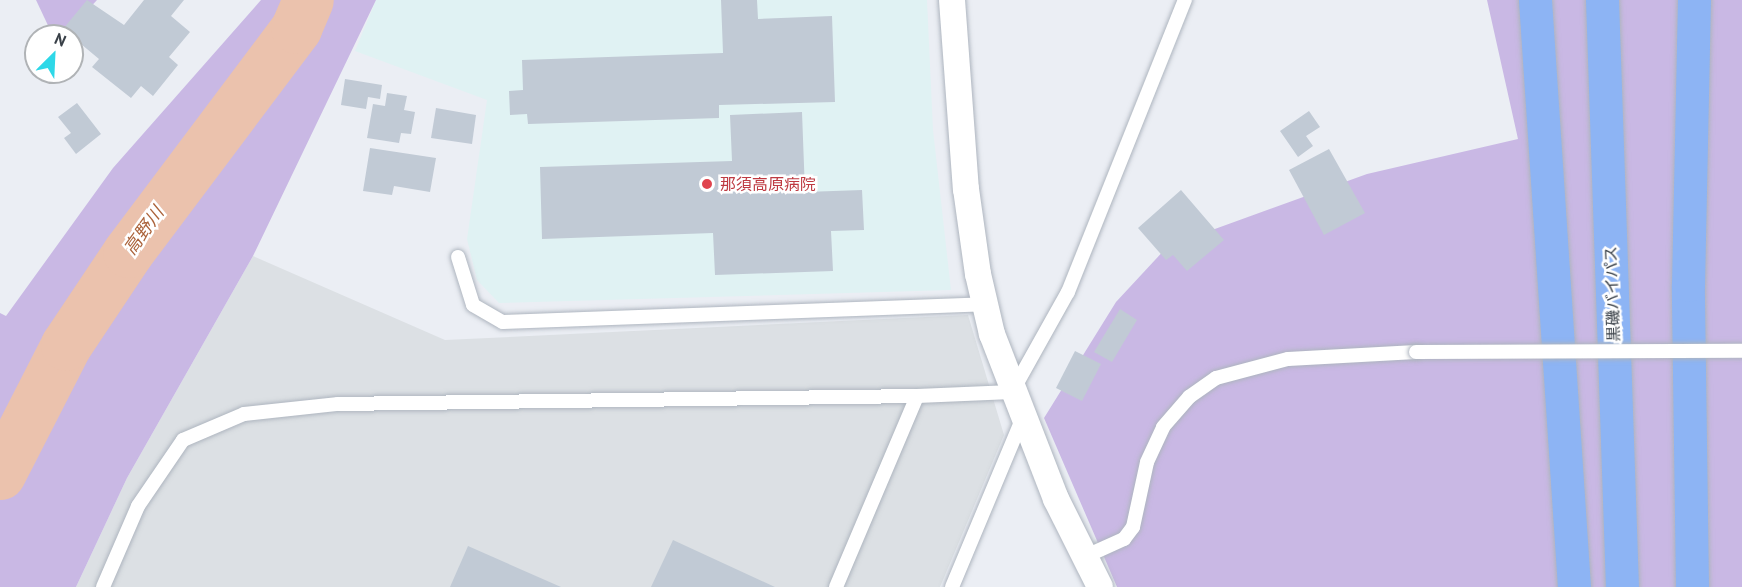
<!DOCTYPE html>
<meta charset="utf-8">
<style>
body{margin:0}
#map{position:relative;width:1742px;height:587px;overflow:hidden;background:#ebeef4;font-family:"PT Sans","Noto Sans JP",sans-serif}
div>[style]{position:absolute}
.industrial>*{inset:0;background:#dce0e4}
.medical>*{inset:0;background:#e0f2f3}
.green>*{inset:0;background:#c9b8e4}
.river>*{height:51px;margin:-25.5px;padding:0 25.5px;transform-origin:25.5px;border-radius:25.5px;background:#ebc2ad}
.building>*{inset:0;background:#c1cad5}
.roads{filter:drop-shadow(0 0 2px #aeb5bf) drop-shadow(0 0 2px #aeb5bf)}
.service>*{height:14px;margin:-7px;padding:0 7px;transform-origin:7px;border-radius:7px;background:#fff}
.minor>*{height:26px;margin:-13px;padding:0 13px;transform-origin:13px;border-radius:13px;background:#fff}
.trunk>*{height:33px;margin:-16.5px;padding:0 16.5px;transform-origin:16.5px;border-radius:16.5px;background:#8db4f4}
.bridges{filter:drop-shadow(0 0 2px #aeb5bf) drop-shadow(0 0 2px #aeb5bf)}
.service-bridge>*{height:14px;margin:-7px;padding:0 7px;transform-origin:7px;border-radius:7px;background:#fff}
.dots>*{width:16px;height:16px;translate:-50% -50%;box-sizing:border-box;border:3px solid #fff;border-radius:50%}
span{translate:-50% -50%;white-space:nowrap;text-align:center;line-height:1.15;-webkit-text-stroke:5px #fff;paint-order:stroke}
.health-label{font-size:16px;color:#be3a42}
.left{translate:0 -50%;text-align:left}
.street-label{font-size:16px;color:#394048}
.water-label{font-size:18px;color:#ab633b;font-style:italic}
.north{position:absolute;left:24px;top:24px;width:60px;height:60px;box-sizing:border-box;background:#fff;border:2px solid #b0b3b6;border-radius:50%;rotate:24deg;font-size:16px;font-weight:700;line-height:24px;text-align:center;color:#394048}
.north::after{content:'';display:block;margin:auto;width:21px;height:27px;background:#2ed8e8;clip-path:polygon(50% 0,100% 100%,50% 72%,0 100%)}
</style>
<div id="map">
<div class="industrial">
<i style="clip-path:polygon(253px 256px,445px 340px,968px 315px,1004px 435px,940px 587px,76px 587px,127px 478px)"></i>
</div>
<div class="medical">
<i style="clip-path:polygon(376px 0,927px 0,933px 130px,951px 290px,499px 303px,477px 280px,467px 239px,487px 100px,355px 51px)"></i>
</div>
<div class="green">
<i style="clip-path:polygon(36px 0,97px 0,64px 36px,53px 36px)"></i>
<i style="clip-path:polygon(261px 0,376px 0,253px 256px,127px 478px,76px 587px,0 587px,0 313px,6px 316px,113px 168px)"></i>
<i style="clip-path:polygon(1487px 0,1742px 0,1742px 587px,1117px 587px,1044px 418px,1116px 302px,1168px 246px,1367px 174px,1518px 139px)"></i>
</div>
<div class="river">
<i style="left:0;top:474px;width:145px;rotate:-62.9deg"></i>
<i style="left:66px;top:345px;width:112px;rotate:-56.3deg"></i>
<i style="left:128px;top:252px;width:280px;rotate:-53.1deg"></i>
<i style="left:296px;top:28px;width:30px;rotate:-67deg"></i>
</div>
<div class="building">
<i style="clip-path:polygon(87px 0,124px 25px,144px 0,184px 0,171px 16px,190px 32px,169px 57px,178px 65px,153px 96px,141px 86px,131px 98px,92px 67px,99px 59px,63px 29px)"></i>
<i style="clip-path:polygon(721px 0,757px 0,758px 19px,832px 16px,835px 102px,719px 105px,719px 118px,528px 124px,527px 114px,510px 115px,509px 91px,523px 90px,522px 60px,723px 53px)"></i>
<i style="clip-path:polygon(345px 79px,382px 85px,380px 99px,368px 97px,366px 109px,341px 105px)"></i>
<i style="clip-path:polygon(387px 93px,407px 96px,404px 110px,415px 112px,411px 134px,401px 133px,399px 143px,367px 138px,373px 104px,385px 106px)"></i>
<i style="clip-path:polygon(77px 103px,101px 134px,76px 154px,64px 138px,71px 133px,58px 117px)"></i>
<i style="clip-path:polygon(436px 108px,476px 115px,472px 144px,431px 138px)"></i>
<i style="clip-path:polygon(1309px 111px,1320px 127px,1306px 136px,1313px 146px,1298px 157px,1280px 131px)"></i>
<i style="clip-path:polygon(802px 112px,805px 192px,862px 190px,864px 230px,831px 231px,833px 271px,715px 275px,713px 233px,542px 239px,540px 167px,732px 161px,730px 115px)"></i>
<i style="clip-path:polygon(370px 148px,436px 158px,430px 192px,394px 186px,392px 195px,363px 191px)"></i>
<i style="clip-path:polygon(1329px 149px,1365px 213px,1324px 235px,1289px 170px)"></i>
<i style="clip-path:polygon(1181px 190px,1224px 240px,1187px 271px,1173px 255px,1166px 260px,1138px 228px)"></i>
<i style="clip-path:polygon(1120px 309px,1137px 320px,1112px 362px,1094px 352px)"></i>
<i style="clip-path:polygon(1075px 351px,1101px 364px,1082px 401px,1056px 388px)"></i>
<i style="clip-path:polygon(673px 540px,775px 587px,651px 587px)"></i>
<i style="clip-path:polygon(468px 546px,561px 587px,450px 587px)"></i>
</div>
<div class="roads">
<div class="service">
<i style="left:458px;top:257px;width:50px;rotate:72.6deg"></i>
<i style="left:473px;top:305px;width:34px;rotate:30deg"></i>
<i style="left:503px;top:322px;width:482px;rotate:-2.1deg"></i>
<i style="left:1084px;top:557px;width:44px;rotate:-24.2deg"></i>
<i style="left:1124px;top:539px;width:15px;rotate:-53deg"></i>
<i style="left:1133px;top:527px;width:66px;rotate:-77.8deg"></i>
<i style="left:1147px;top:462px;width:38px;rotate:-65deg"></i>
<i style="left:1163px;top:427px;width:40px;rotate:-49deg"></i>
<i style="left:1189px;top:397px;width:33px;rotate:-35deg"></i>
<i style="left:1216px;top:378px;width:74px;rotate:-14.8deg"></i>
<i style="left:1288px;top:359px;width:128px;rotate:-3.1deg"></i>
<i style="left:103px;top:587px;width:88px;rotate:-66.6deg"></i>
<i style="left:138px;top:506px;width:80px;rotate:-55.7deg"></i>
<i style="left:183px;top:440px;width:66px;rotate:-23.1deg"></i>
<i style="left:244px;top:414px;width:95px;rotate:-6.1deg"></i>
<i style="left:338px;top:404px;width:579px;rotate:-0.79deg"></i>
<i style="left:836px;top:587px;width:207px;rotate:-67deg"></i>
<i style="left:917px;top:396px;width:95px;rotate:-2.4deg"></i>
<i style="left:1012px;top:392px;width:115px;rotate:-60.8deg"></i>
<i style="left:1068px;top:292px;width:315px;rotate:-68.2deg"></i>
<i style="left:952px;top:587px;width:184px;rotate:-67.3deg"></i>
</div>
<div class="minor">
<i style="left:952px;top:0;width:190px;rotate:85.8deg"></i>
<i style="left:966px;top:189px;width:86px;rotate:82deg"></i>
<i style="left:978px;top:274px;width:62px;rotate:76.9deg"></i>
<i style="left:992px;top:334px;width:177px;rotate:68.8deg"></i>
<i style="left:1056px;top:499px;width:98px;rotate:63.4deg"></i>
</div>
<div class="trunk">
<i style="left:1535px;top:0;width:588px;rotate:86.2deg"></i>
<i style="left:1602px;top:0;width:587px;rotate:88.05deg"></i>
<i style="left:1692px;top:587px;width:302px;rotate:-90.8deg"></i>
<i style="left:1688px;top:285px;width:285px;rotate:-88.8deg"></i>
</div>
</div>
<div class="bridges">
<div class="service-bridge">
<i style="left:1416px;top:352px;width:326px;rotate:-0.2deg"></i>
</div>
</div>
<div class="dots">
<i style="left:707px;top:184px;background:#e0444e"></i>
</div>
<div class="health-label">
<span class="left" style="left:720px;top:184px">那須高原病院</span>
</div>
<div class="street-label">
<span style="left:1612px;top:294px;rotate:-92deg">黒磯バイパス</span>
</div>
<div class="water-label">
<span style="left:144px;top:231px;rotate:-54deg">高野川</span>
</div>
<div class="north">N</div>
</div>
